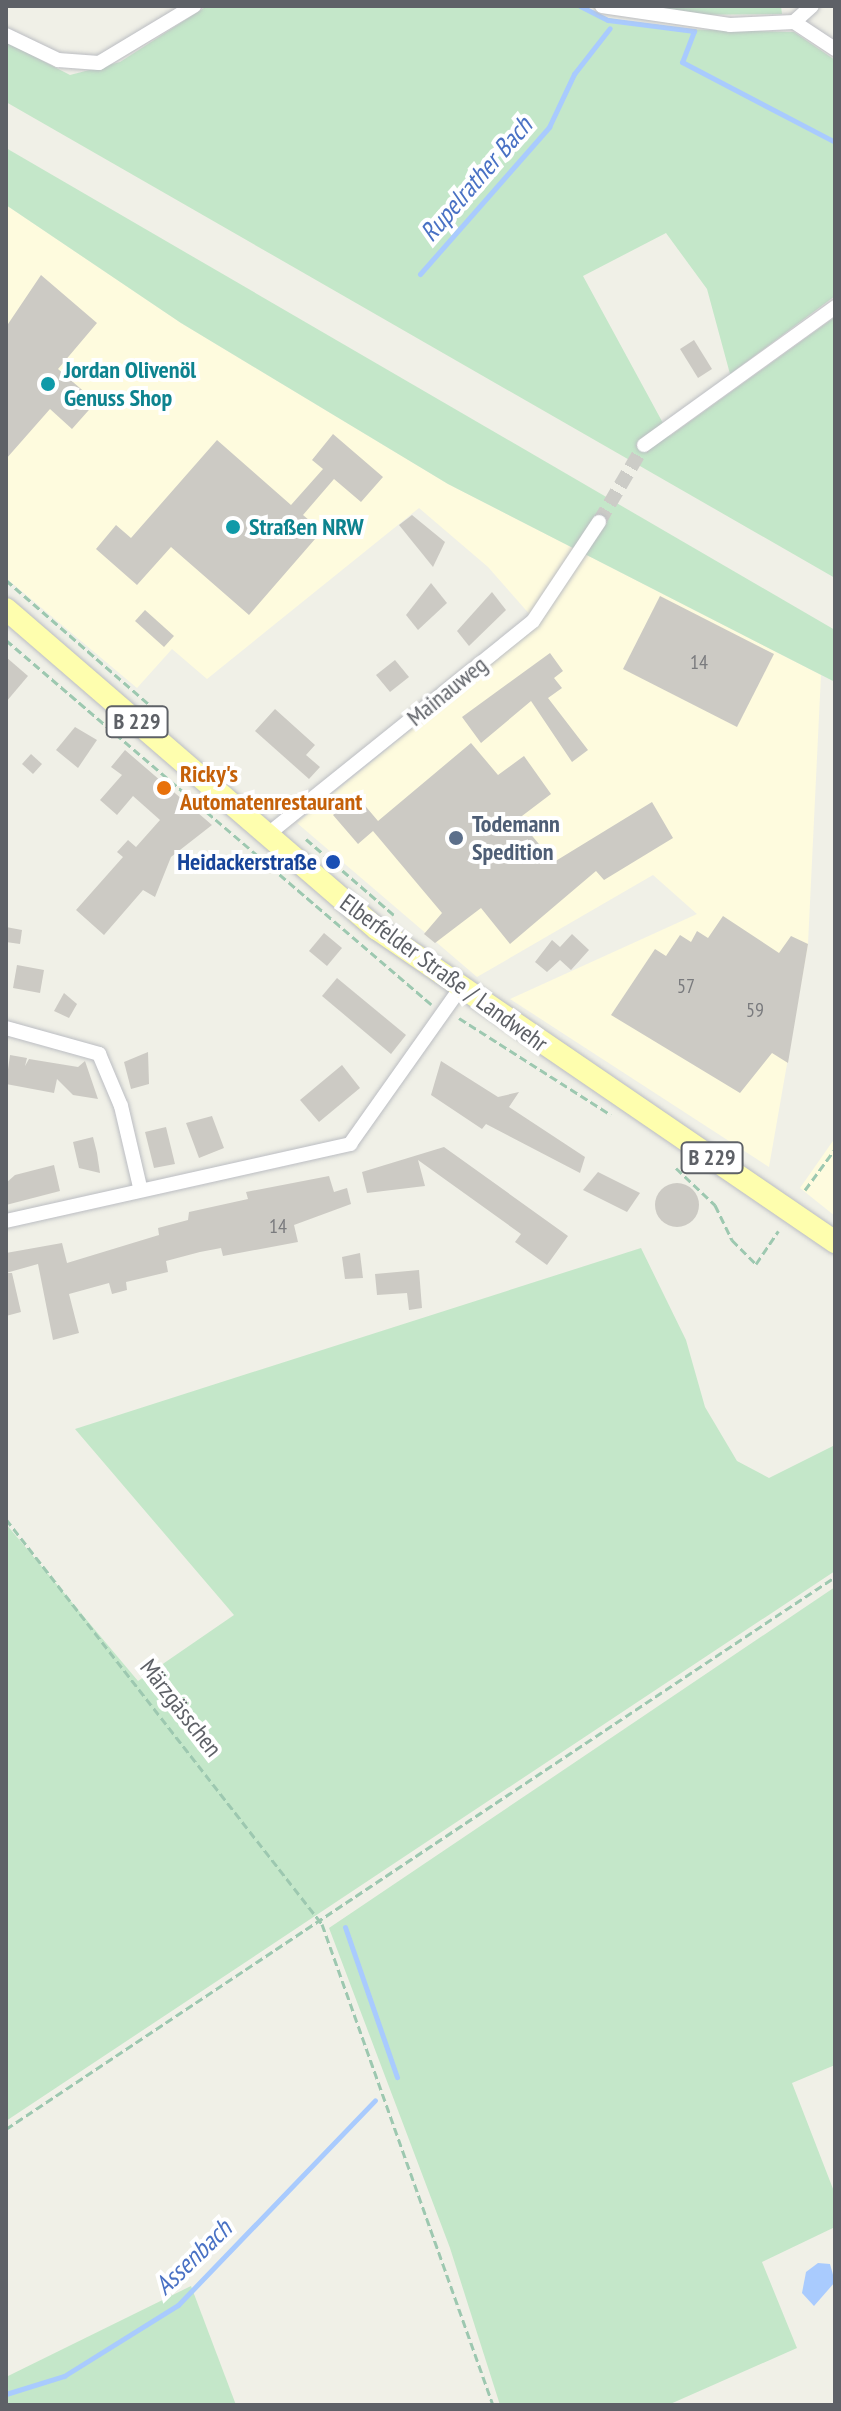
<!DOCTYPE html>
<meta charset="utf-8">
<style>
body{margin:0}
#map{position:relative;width:841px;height:2411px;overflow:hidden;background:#f0f0e7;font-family:"PT Sans Narrow",sans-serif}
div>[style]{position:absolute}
.commercial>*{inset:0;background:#fefbde}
.green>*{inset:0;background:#c4e7c9}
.water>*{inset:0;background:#a9cbfe}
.stream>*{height:5px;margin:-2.5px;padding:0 2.5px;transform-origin:2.5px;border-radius:2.5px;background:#a9cbfe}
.building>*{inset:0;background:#cccac4}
.round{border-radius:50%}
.street-tunnel>*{height:14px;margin-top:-7px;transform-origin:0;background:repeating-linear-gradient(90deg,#ccccc7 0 14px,transparent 0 21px)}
.path>*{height:3px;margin-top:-1.5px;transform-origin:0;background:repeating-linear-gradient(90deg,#9dc8b0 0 8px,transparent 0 12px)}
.roads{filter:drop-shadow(0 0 2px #bbbdc2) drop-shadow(0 0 2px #bbbdc2)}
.street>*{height:14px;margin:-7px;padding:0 7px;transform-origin:7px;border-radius:7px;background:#fff}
.primary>*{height:22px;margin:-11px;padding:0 11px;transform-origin:11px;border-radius:11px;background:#fefeae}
.dots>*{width:22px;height:22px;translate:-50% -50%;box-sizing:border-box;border:4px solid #fff;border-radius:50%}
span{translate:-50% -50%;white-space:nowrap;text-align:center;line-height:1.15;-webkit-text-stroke:8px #fff;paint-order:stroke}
.number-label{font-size:20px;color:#7a7b7e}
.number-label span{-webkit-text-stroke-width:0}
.shield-label span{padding:2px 6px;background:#fff;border:2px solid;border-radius:6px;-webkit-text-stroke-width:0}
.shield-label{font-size:22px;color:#5e6167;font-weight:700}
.culture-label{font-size:24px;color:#0d838f;font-weight:700}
.left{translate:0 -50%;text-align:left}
.street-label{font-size:24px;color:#5e6167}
.food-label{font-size:24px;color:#c56008;font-weight:700}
.service-label{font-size:24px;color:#4e5e75;font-weight:700}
.transit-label{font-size:24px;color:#164399;font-weight:700}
.right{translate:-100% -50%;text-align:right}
.water-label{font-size:26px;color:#4971c4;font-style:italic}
.frame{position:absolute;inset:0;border:8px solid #5e6167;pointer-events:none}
</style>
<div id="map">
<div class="commercial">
<i style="clip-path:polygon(6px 205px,181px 323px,448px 484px,821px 675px,808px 944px,769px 1167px,510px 999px,697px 914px,653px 875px,477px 977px,297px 823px,539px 625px,488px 567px,419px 508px,207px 679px,172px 649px,137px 688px,6px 578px)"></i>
<i style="clip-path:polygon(835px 1138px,835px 1216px,800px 1188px)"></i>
</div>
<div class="green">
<i style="clip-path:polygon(207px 6px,577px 6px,596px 16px,674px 29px,794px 32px,835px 60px,835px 296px,730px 374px,707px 289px,666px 233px,583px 276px,670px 436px,835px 317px,835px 578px,6px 102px,6px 42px,70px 75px,120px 62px)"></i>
<i style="clip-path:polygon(633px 6px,781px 6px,782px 14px,662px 15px)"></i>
<i style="clip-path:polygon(6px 148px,835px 630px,835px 682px,448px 484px,181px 323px,6px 205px)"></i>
<i style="clip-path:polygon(641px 1248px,686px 1340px,705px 1407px,737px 1461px,769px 1478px,835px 1445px,835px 1571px,6px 2121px,6px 1524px,138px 1681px,234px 1615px,75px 1429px)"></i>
<i style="clip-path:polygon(835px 1587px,835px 2065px,792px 2083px,835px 2194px,835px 2227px,762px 2262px,797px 2348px,668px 2405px,500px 2405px,450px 2248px,329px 1928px)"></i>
<i style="clip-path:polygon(191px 2286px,236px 2405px,6px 2405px,6px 2377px)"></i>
</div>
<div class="water">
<i style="clip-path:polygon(818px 2263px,830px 2264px,835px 2282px,814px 2306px,802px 2293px,806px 2272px)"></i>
</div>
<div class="stream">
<i style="left:580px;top:6px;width:31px;rotate:27deg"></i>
<i style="left:608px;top:20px;width:87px;rotate:7.3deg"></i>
<i style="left:694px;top:31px;width:33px;rotate:111deg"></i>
<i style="left:682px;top:62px;width:173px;rotate:27.6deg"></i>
<i style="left:420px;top:274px;width:196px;rotate:-48.7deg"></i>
<i style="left:549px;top:127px;width:59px;rotate:-64.7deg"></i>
<i style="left:574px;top:74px;width:58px;rotate:-52deg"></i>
<i style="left:345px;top:1927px;width:159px;rotate:70.9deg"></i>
<i style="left:6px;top:2394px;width:61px;rotate:-17.2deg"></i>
<i style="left:64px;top:2376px;width:134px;rotate:-31.9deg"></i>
<i style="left:178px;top:2305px;width:284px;rotate:-46.1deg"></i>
</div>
<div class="building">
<i style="clip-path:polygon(41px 275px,97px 323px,58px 369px,96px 402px,72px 429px,50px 409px,6px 459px,6px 327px)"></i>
<i style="clip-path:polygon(694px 340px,712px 369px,698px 378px,680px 349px)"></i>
<i style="clip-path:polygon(333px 434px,383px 477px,361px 502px,334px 479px,303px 515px,322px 531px,249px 615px,171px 547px,137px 585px,96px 549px,116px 525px,131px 538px,217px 440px,291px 505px,323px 469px,312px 460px)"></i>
<i style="clip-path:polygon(412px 515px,445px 542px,433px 567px,399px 525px)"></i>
<i style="clip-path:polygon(431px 583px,447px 603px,418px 630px,406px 615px)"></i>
<i style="clip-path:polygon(492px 592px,506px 610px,469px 646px,457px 631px)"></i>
<i style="clip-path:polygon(660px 596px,774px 654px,737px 727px,623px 669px)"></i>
<i style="clip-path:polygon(145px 610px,174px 636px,164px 647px,135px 621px)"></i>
<i style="clip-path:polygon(550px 653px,563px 671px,554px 678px,562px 688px,548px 698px,588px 750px,572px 762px,531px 701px,481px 743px,462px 717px)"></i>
<i style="clip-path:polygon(6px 657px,28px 676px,6px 702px)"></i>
<i style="clip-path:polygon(395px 660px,409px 677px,390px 692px,376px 675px)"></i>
<i style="clip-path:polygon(275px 709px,315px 745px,306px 755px,320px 767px,309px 779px,255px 731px)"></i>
<i style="clip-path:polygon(75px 727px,97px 740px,78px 768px,56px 750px)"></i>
<i style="clip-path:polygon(471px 743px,498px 775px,524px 756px,551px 794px,518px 819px,554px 862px,652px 802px,673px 838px,604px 880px,596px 871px,510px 944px,481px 908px,435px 943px,424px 934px,442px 913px,373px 831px,358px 844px,333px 815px,356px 795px,378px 821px)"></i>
<i style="clip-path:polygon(125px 750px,212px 825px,171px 857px,155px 897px,143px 890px,104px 935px,76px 910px,123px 857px,117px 852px,128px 840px,136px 847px,160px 820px,133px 796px,117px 815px,100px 800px,122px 775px,111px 767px)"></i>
<i style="clip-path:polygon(31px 754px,42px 764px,33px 774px,22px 764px)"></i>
<i style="clip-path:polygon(723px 916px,779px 953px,791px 936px,808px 944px,788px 1063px,772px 1053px,740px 1093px,611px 1015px,655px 949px,666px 956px,680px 935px,691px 942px,697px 931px,708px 938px)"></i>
<i style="clip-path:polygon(6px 927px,22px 930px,20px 944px,6px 942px)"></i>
<i style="clip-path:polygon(324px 933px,342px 948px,327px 966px,309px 951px)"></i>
<i style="clip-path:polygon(572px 934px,589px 950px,571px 970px,560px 960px,547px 972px,535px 962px,552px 940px,560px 947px)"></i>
<i style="clip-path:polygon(17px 965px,44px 970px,40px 993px,13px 988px)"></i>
<i style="clip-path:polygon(337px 978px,406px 1035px,391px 1054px,322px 996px)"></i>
<i style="clip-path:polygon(64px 993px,77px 1004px,69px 1018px,54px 1011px)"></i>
<i style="clip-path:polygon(148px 1052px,149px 1084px,131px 1089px,124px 1062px)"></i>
<i style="clip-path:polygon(10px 1055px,27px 1058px,25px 1066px,29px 1059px,78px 1067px,85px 1061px,98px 1099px,73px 1095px,57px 1079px,54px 1093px,6px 1084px)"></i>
<i style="clip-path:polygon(441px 1061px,498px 1097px,519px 1092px,509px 1107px,585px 1157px,580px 1173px,486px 1124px,482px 1129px,431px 1095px)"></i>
<i style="clip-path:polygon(342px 1065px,360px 1088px,319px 1122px,300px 1100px)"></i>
<i style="clip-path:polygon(212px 1116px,224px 1148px,199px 1158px,186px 1123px)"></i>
<i style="clip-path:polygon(166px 1127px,175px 1164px,154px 1168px,145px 1132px)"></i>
<i style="clip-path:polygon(93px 1137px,97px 1153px,100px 1173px,79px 1168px,73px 1142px)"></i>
<i style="clip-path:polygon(444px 1147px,568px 1236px,547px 1265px,515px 1242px,521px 1234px,418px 1160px,425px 1186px,367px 1193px,362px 1172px)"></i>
<i style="clip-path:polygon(54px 1165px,60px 1191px,6px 1205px,6px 1183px,15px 1175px)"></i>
<i style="clip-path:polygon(598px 1172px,640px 1193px,627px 1212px,583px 1190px)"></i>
<i style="clip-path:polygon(329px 1176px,334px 1192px,347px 1188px,351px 1204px,294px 1225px,298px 1242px,223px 1256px,221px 1248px,200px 1252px,166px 1261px,168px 1272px,126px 1282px,127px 1290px,112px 1294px,109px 1283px,69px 1294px,79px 1333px,53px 1340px,38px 1264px,6px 1273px,6px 1253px,62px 1243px,67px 1263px,159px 1235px,158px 1228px,188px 1220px,189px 1212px,248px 1199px,246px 1192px)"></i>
<i class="round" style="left:655px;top:1183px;width:44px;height:44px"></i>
<i style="clip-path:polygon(360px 1253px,363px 1278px,345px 1279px,342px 1257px)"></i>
<i style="clip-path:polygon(419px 1270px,422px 1308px,409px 1310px,407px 1293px,377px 1295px,375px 1274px)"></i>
<i style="clip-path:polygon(6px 1273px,12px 1273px,21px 1312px,6px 1316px)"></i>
</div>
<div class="street-tunnel">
<i style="left:599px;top:522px;width:89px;rotate:-59.7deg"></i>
</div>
<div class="path">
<i style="left:6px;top:580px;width:204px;rotate:41deg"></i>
<i style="left:6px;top:640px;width:560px;rotate:40.58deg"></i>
<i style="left:306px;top:839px;width:116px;rotate:40.8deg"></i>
<i style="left:459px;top:1018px;width:180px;rotate:32.5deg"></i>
<i style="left:676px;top:1168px;width:54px;rotate:43.5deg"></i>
<i style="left:715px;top:1205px;width:39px;rotate:64deg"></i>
<i style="left:732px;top:1240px;width:34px;rotate:45deg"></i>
<i style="left:756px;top:1264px;width:40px;rotate:-56deg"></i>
<i style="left:805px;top:1190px;width:51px;rotate:-53.8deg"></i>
<i style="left:6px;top:1519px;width:514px;rotate:52.04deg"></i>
<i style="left:322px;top:1924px;width:510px;rotate:70.43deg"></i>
<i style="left:6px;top:2129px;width:996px;rotate:-33.66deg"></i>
</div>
<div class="roads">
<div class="street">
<i style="left:602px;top:6px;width:129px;rotate:8.4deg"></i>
<i style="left:730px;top:25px;width:64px;rotate:-2.7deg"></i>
<i style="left:794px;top:22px;width:24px;rotate:-42deg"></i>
<i style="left:794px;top:22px;width:49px;rotate:33.4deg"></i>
<i style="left:6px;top:35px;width:58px;rotate:25.7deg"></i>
<i style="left:58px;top:60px;width:41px;rotate:4.2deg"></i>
<i style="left:99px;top:63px;width:111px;rotate:-31deg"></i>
<i style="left:644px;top:445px;width:236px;rotate:-35.8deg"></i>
<i style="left:267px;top:835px;width:341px;rotate:-38.8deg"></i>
<i style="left:533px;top:621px;width:119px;rotate:-56.3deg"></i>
<i style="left:6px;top:1028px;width:97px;rotate:15.6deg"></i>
<i style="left:99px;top:1054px;width:56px;rotate:67.1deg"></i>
<i style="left:121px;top:1106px;width:83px;rotate:76.8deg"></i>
<i style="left:6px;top:1221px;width:353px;rotate:-12.6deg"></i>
<i style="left:350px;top:1144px;width:189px;rotate:-54.7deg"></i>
</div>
<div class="primary">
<i style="left:6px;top:609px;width:490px;rotate:40.8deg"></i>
<i style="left:377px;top:929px;width:555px;rotate:34.35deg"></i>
</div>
</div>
<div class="dots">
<i style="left:48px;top:384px;background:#0f9aa8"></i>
<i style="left:233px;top:527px;background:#0f9aa8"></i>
<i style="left:164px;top:788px;background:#e8710a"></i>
<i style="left:456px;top:838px;background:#5c6f8a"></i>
<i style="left:333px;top:862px;background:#1a4fb4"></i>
</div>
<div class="number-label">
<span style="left:699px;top:662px">14</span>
<span style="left:686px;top:986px">57</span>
<span style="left:755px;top:1010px">59</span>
<span style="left:278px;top:1226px">14</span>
</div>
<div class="shield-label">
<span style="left:137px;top:722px">B 229</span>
<span style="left:712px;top:1158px">B 229</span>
</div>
<div class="culture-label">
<span class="left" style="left:64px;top:384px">Jordan Olivenöl<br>Genuss Shop</span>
<span class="left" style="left:249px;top:527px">Straßen NRW</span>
</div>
<div class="street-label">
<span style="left:447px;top:691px;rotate:-39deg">Mainauweg</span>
<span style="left:444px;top:973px;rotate:36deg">Elberfelder Straße / Landwehr</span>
<span style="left:181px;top:1708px;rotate:52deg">Märzgässchen</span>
</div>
<div class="food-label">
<span class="left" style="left:180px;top:788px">Ricky's<br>Automatenrestaurant</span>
</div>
<div class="service-label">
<span class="left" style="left:472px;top:838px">Todemann<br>Spedition</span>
</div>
<div class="transit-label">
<span class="right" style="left:317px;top:862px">Heidackerstraße</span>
</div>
<div class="water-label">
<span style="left:476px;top:179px;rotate:-49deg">Rupelrather Bach</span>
<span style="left:193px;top:2257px;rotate:-44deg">Assenbach</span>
</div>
<div class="frame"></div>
</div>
